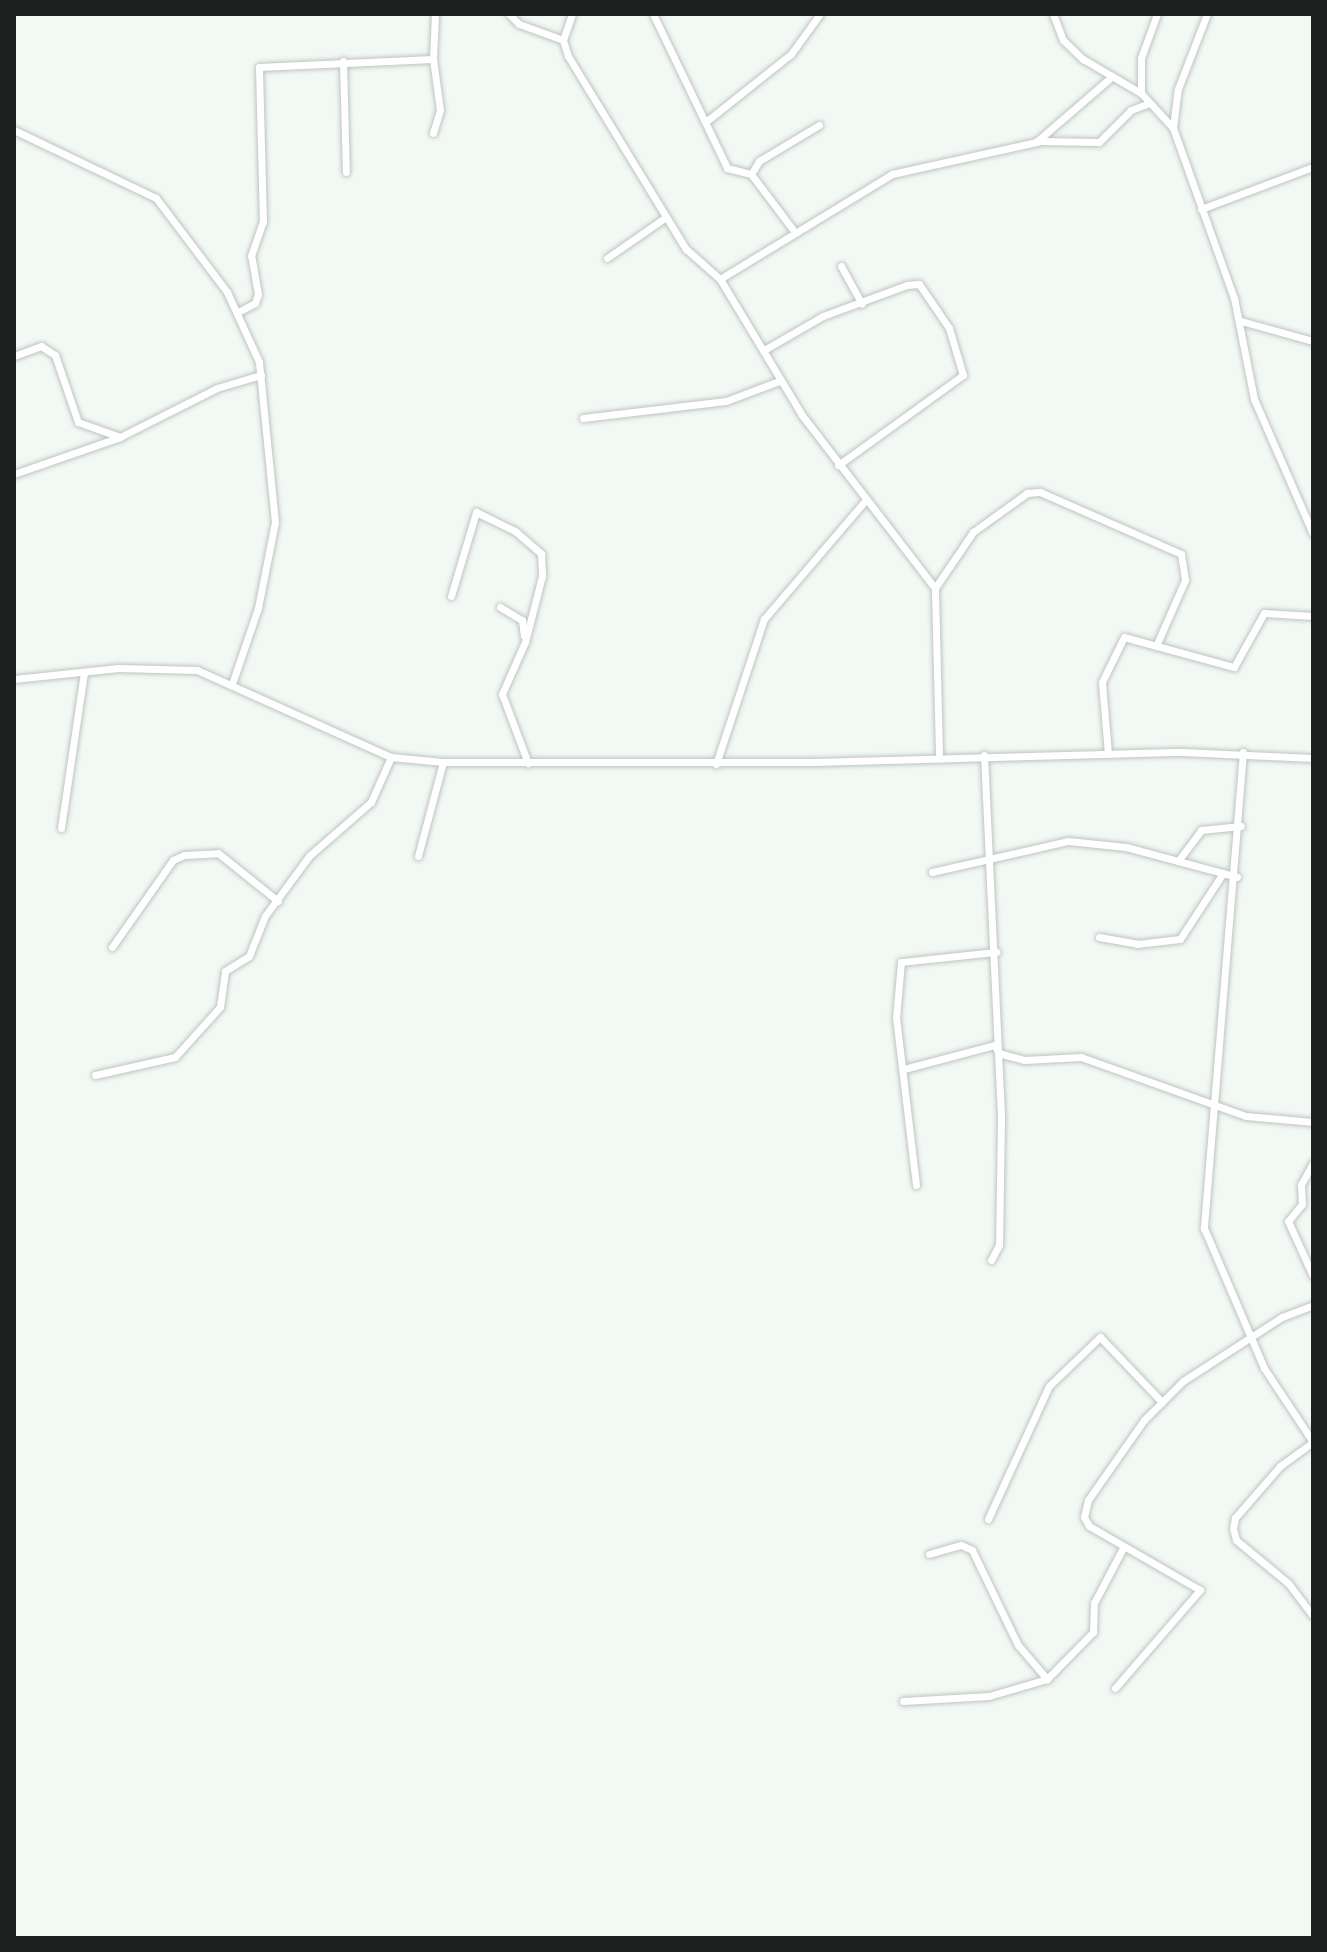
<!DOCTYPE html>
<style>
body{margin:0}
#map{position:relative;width:1327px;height:1952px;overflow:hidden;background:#f2f9f4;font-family:"Source Serif 4",serif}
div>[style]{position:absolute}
.roads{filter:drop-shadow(0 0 2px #bec5c0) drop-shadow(0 0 2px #bec5c0)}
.street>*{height:7px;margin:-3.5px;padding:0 3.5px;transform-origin:3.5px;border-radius:3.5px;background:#fff}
span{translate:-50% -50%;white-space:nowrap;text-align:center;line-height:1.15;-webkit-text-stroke:6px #fff;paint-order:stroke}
.frame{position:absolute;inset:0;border:16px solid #1d201e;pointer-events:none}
</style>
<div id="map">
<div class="roads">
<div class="street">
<i style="left:509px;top:14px;width:14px;rotate:45deg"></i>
<i style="left:519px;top:24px;width:47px;rotate:20deg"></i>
<i style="left:572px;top:14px;width:28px;rotate:109deg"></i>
<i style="left:563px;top:40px;width:17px;rotate:73deg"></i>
<i style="left:568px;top:56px;width:226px;rotate:58.6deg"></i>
<i style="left:686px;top:249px;width:45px;rotate:41.4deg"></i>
<i style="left:653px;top:14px;width:171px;rotate:64.3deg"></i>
<i style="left:727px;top:168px;width:25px;rotate:14deg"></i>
<i style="left:1053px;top:14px;width:28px;rotate:69deg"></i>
<i style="left:1063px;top:40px;width:28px;rotate:44deg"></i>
<i style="left:1083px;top:59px;width:67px;rotate:30.4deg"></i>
<i style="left:1141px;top:93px;width:47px;rotate:47.6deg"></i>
<i style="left:1173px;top:128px;width:181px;rotate:70.3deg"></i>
<i style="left:1234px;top:298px;width:103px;rotate:78.8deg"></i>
<i style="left:1254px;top:399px;width:147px;rotate:66.4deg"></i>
<i style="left:433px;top:59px;width:51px;rotate:82.2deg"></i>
<i style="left:440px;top:110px;width:24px;rotate:107deg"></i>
<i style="left:343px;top:61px;width:111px;rotate:88.5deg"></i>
<i style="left:1141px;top:93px;width:35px;rotate:-90deg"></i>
<i style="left:1141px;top:58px;width:47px;rotate:-70deg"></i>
<i style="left:708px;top:120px;width:106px;rotate:-38.5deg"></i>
<i style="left:791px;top:54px;width:49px;rotate:-54.1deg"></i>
<i style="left:1173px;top:128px;width:39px;rotate:-83deg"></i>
<i style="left:1178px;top:89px;width:80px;rotate:-68.9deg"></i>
<i style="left:14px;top:130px;width:157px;rotate:25.6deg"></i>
<i style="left:156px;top:198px;width:118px;rotate:52.9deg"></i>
<i style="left:227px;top:292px;width:77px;rotate:65.4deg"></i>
<i style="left:259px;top:362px;width:161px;rotate:84.3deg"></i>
<i style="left:275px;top:522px;width:88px;rotate:101.2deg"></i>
<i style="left:258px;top:608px;width:77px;rotate:108.9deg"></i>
<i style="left:1037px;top:141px;width:62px;rotate:0.9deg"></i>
<i style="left:1099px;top:142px;width:45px;rotate:-45deg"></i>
<i style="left:1131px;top:110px;width:19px;rotate:-21deg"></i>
<i style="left:1201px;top:209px;width:120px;rotate:-20.6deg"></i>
<i style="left:794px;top:231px;width:71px;rotate:-127deg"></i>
<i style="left:751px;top:174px;width:15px;rotate:-58deg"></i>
<i style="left:759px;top:161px;width:70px;rotate:-31deg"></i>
<i style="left:607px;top:258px;width:72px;rotate:-34.8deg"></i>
<i style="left:841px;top:266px;width:43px;rotate:61.1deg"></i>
<i style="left:238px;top:312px;width:19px;rotate:-28deg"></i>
<i style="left:255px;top:303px;width:9px;rotate:-72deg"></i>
<i style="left:258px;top:294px;width:39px;rotate:-100deg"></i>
<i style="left:251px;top:256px;width:36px;rotate:-71deg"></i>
<i style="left:263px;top:222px;width:155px;rotate:-91.5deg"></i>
<i style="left:259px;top:67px;width:174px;rotate:-2.6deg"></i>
<i style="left:433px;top:59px;width:45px;rotate:-87.5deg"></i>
<i style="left:1241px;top:321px;width:75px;rotate:15.5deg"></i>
<i style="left:764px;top:350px;width:68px;rotate:-30deg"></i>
<i style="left:823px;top:316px;width:90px;rotate:-20.3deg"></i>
<i style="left:907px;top:285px;width:12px;rotate:-5deg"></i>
<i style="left:919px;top:284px;width:53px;rotate:55.7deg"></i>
<i style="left:949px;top:328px;width:49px;rotate:73.4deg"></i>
<i style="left:963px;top:375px;width:154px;rotate:144.2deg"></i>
<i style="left:14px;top:356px;width:29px;rotate:-20deg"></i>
<i style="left:41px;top:346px;width:17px;rotate:33deg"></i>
<i style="left:55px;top:355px;width:71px;rotate:71.1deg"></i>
<i style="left:78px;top:422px;width:45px;rotate:19.7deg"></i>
<i style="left:120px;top:437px;width:109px;rotate:-26.8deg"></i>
<i style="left:217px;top:388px;width:46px;rotate:-16.5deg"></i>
<i style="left:583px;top:418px;width:144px;rotate:-6.8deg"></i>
<i style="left:726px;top:401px;width:57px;rotate:-20.7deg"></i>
<i style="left:14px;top:474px;width:112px;rotate:-19.2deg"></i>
<i style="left:935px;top:588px;width:68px;rotate:-55.8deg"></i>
<i style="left:973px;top:532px;width:67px;rotate:-35.8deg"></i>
<i style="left:1027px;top:493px;width:13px;rotate:-4deg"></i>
<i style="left:1040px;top:492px;width:154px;rotate:23.7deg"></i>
<i style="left:1181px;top:554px;width:26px;rotate:81deg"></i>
<i style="left:1185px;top:580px;width:72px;rotate:113.7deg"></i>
<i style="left:451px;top:596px;width:88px;rotate:-73.4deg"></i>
<i style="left:476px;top:512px;width:43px;rotate:26deg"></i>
<i style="left:515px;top:531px;width:35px;rotate:41deg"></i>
<i style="left:541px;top:554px;width:22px;rotate:87deg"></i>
<i style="left:542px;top:576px;width:68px;rotate:104.4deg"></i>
<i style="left:525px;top:642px;width:57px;rotate:113.9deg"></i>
<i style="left:502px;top:694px;width:74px;rotate:69.4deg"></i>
<i style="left:500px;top:607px;width:26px;rotate:31deg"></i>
<i style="left:522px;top:620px;width:16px;rotate:83deg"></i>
<i style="left:14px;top:679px;width:105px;rotate:-6deg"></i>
<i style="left:118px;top:668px;width:79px;rotate:1.5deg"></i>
<i style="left:197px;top:670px;width:213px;rotate:24.2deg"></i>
<i style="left:391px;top:757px;width:52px;rotate:5.5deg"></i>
<i style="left:443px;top:762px;width:371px"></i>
<i style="left:814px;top:762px;width:368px;rotate:-1.6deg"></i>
<i style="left:1182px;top:752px;width:131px;rotate:2.6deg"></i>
<i style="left:1243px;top:752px;width:478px;rotate:94.7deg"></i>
<i style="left:1204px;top:1228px;width:152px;rotate:66.8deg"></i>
<i style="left:1264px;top:1368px;width:89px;rotate:56.5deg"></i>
<i style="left:939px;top:754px;width:166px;rotate:-91.4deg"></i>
<i style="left:935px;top:588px;width:218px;rotate:-127.6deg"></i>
<i style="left:802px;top:415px;width:159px;rotate:-121.1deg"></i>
<i style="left:720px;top:279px;width:202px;rotate:-31.4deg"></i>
<i style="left:892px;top:174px;width:148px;rotate:-12.5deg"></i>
<i style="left:1036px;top:142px;width:96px;rotate:-40.8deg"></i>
<i style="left:1108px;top:754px;width:72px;rotate:-94.8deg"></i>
<i style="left:1102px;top:682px;width:50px;rotate:-63.9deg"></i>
<i style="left:1124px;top:637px;width:114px;rotate:15.3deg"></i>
<i style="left:1234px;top:667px;width:62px;rotate:-60.9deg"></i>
<i style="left:1264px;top:613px;width:49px;rotate:3.5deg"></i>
<i style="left:984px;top:755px;width:365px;rotate:87.3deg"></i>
<i style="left:1001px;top:1120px;width:125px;rotate:90.9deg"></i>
<i style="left:999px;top:1245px;width:17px;rotate:118deg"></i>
<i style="left:716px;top:764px;width:153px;rotate:-71.7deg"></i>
<i style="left:764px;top:619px;width:154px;rotate:-49.5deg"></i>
<i style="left:61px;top:828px;width:158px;rotate:-81.6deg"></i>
<i style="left:418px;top:856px;width:97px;rotate:-75.1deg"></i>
<i style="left:1178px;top:861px;width:39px;rotate:-53deg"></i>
<i style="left:1201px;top:830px;width:40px;rotate:-5.7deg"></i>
<i style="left:932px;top:872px;width:139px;rotate:-12.8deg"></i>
<i style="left:1068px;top:841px;width:58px;rotate:5.9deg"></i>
<i style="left:1126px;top:847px;width:115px;rotate:15.1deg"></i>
<i style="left:1099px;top:937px;width:39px;rotate:10deg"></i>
<i style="left:1137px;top:944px;width:43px;rotate:-6.6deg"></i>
<i style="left:1180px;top:939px;width:79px;rotate:-56.9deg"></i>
<i style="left:112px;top:947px;width:106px;rotate:-55deg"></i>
<i style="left:173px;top:860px;width:12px;rotate:-24deg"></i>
<i style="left:184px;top:855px;width:34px;rotate:-3deg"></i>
<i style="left:218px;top:853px;width:77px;rotate:38.7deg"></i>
<i style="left:904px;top:1069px;width:94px;rotate:-14.8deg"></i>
<i style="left:995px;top:1045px;width:9px;rotate:69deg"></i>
<i style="left:998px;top:1053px;width:27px;rotate:15deg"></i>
<i style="left:1024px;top:1060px;width:57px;rotate:-3deg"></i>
<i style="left:1081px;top:1057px;width:175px;rotate:19.7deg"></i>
<i style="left:1246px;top:1116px;width:67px;rotate:5.1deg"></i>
<i style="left:95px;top:1075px;width:82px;rotate:-12.7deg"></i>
<i style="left:175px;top:1057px;width:67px;rotate:-48deg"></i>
<i style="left:220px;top:1007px;width:36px;rotate:-82deg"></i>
<i style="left:225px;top:971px;width:28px;rotate:-32deg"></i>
<i style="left:249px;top:956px;width:43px;rotate:-68.2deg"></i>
<i style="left:265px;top:916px;width:74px;rotate:-53.7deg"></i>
<i style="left:309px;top:856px;width:82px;rotate:-41.1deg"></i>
<i style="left:371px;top:802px;width:49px;rotate:-66deg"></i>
<i style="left:1313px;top:1163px;width:25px;rotate:119deg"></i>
<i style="left:1301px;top:1185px;width:19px;rotate:87deg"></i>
<i style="left:1302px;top:1204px;width:22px;rotate:129deg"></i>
<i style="left:1288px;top:1221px;width:60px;rotate:65.6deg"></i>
<i style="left:916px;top:1185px;width:168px;rotate:-96.8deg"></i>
<i style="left:896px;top:1018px;width:56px;rotate:-84.9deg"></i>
<i style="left:901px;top:962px;width:96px;rotate:-6deg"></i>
<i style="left:1313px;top:1442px;width:41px;rotate:144deg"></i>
<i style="left:1280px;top:1466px;width:69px;rotate:130.9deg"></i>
<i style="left:1235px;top:1518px;width:10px;rotate:101deg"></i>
<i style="left:1233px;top:1528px;width:12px;rotate:76deg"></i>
<i style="left:1236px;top:1540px;width:67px;rotate:39.6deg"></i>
<i style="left:1288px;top:1583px;width:41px;rotate:52.9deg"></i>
<i style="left:988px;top:1519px;width:146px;rotate:-65.4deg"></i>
<i style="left:1049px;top:1386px;width:71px;rotate:-43.9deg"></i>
<i style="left:1100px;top:1337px;width:90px;rotate:46.4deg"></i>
<i style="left:929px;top:1554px;width:33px;rotate:-16deg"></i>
<i style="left:961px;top:1545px;width:12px;rotate:24deg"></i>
<i style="left:972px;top:1550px;width:106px;rotate:64.2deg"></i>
<i style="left:1018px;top:1645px;width:45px;rotate:49.5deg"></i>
<i style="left:1115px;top:1688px;width:130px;rotate:-49.1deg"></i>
<i style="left:1200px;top:1590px;width:128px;rotate:-150deg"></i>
<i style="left:1089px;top:1526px;width:10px;rotate:-119deg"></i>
<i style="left:1084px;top:1517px;width:17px;rotate:-77deg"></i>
<i style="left:1088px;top:1500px;width:98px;rotate:-55deg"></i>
<i style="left:1144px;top:1420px;width:55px;rotate:-45deg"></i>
<i style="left:1183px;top:1381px;width:118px;rotate:-32.9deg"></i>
<i style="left:1282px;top:1317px;width:33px;rotate:-21deg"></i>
<i style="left:903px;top:1701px;width:86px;rotate:-3.3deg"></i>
<i style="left:989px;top:1696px;width:60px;rotate:-16.3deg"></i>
<i style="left:1047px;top:1679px;width:66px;rotate:-45.6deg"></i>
<i style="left:1093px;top:1632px;width:29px;rotate:-88deg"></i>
<i style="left:1094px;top:1603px;width:62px;rotate:-62.2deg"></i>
</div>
</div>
<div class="frame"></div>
</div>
